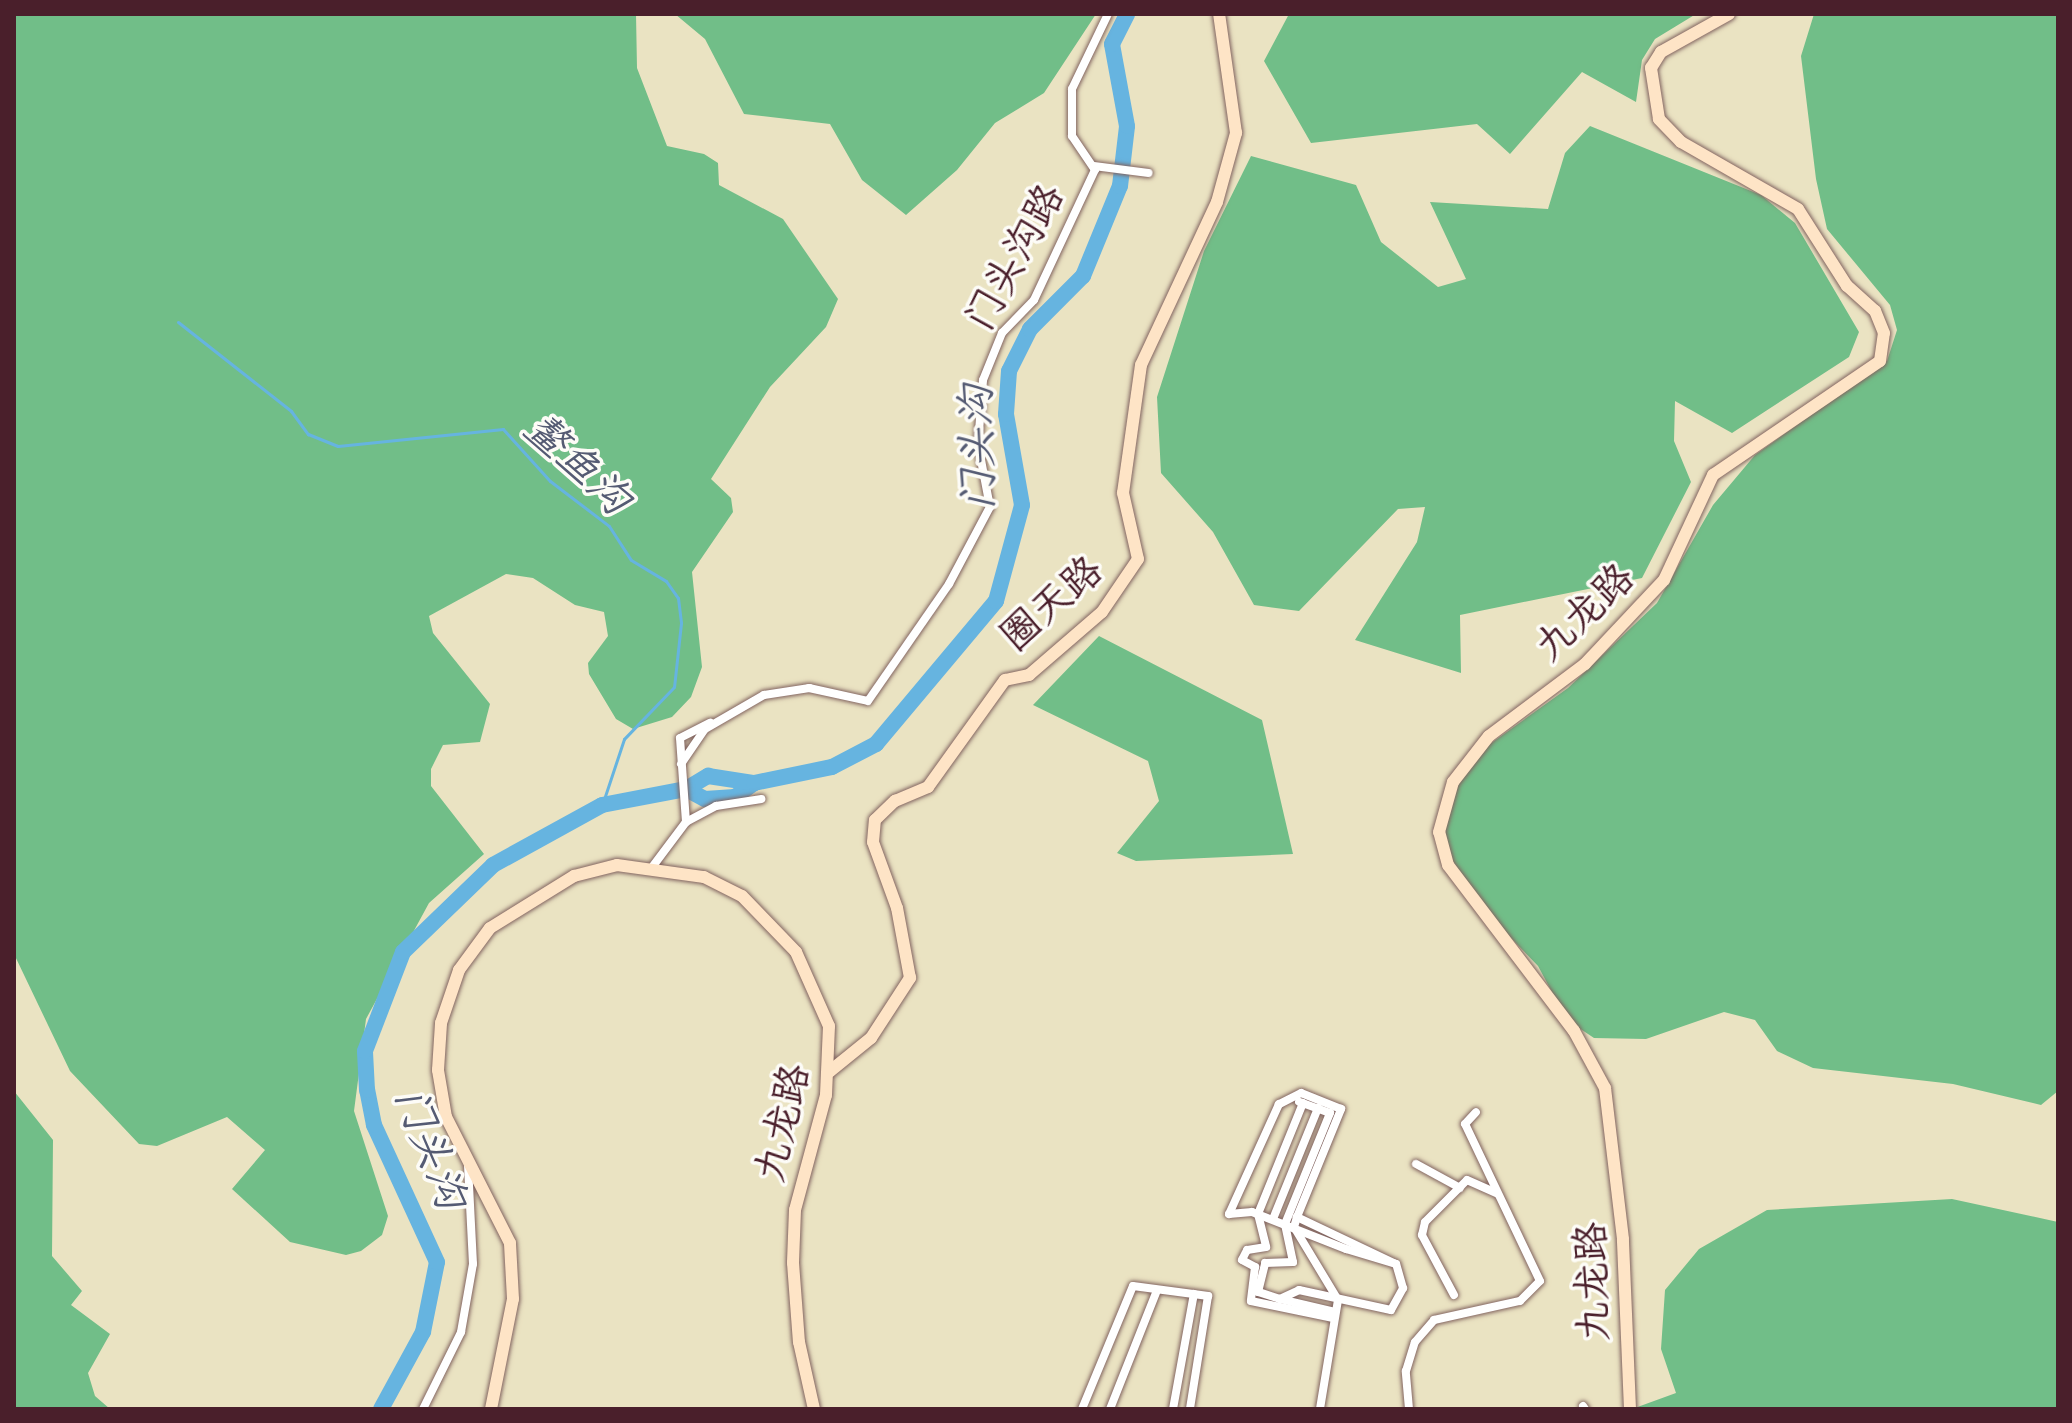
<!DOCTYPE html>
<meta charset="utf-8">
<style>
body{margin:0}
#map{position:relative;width:2072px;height:1423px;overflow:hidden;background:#eae3c2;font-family:Caveat,"LXGW WenKai TC",sans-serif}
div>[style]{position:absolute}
.forest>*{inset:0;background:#71be88}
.stream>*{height:3px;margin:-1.5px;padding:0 1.5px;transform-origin:1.5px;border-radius:1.5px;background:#66b4e0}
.river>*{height:16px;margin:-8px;padding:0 8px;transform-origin:8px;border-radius:8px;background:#66b4e0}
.roads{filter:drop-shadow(0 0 2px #826460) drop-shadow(0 0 2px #826460)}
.street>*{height:8px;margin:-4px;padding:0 4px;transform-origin:4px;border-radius:4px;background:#fff}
.secondary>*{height:12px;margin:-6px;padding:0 6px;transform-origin:6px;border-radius:6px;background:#fee4c6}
span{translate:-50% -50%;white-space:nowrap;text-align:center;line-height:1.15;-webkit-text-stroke:7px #fdfcf7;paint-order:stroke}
.street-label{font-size:40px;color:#4a1f2b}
.water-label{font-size:42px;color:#555b73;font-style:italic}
.frame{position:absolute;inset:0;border:16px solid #4a1f2b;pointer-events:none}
</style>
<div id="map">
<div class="forest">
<i style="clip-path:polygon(14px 14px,636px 14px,637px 68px,667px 146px,704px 154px,718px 163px,719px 185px,783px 219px,838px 299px,826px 327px,770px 387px,711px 479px,731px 498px,733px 512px,692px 572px,702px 667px,691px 697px,672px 717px,633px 729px,616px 719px,589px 674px,588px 663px,608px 636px,604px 612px,575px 605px,533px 578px,506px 574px,429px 616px,433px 633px,490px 704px,480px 742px,443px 745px,431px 769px,431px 786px,484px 854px,429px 903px,366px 1019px,354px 1111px,388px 1216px,382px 1235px,361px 1251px,346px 1255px,290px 1242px,232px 1189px,265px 1150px,227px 1117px,157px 1146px,139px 1144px,70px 1071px,14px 954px)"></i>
<i style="clip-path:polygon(675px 14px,1096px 14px,1044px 93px,995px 123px,957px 170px,906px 215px,862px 180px,830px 124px,744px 114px,705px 39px)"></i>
<i style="clip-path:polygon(1289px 14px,1696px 14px,1655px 39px,1642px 60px,1636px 102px,1582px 72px,1510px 154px,1477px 124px,1311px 143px,1264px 61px)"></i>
<i style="clip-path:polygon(1814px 14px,2058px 14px,2058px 1091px,2041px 1105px,1953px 1084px,1813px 1068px,1777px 1051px,1755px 1020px,1724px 1012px,1646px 1039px,1594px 1038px,1567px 1020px,1538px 966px,1482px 908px,1440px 843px,1447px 794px,1476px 754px,1568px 688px,1657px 603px,1713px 505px,1755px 455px,1887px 361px,1897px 330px,1890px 305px,1827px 229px,1816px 179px,1801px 56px)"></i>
<i style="clip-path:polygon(1590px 126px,1761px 195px,1795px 223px,1859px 332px,1849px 357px,1732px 433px,1675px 401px,1674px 441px,1691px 482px,1642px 578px,1460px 615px,1461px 673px,1355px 640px,1417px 542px,1425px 507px,1398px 509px,1299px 611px,1254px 605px,1213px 532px,1161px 473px,1157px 397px,1204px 251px,1251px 156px,1356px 185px,1381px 242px,1438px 287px,1466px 279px,1430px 202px,1548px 209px,1565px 153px)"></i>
<i style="clip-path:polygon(1099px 636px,1262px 720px,1293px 854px,1136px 861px,1117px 853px,1159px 801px,1148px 761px,1033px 705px)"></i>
<i style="clip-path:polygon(14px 1091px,53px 1140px,52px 1256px,82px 1291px,71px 1305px,110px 1334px,88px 1373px,95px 1396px,110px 1409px,14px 1409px)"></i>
<i style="clip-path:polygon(1952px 1199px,2058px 1222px,2058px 1409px,1632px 1409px,1676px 1393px,1661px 1349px,1665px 1290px,1699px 1249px,1767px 1210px)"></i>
</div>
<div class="stream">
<i style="left:178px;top:322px;width:144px;rotate:38.2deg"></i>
<i style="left:291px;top:411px;width:29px;rotate:54deg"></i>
<i style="left:308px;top:434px;width:32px;rotate:22deg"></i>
<i style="left:338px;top:446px;width:166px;rotate:-5.9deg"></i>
<i style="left:503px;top:429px;width:70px;rotate:47.9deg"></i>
<i style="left:550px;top:481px;width:74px;rotate:37.3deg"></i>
<i style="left:609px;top:526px;width:40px;rotate:57.1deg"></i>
<i style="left:631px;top:560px;width:41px;rotate:31deg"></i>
<i style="left:666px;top:581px;width:21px;rotate:55deg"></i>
<i style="left:678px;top:598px;width:25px;rotate:83deg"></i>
<i style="left:681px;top:623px;width:64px;rotate:96.2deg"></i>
<i style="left:674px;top:687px;width:72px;rotate:133.9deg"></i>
<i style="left:624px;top:739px;width:70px;rotate:108.4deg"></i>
</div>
<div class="river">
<i style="left:686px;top:789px;width:21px;rotate:28deg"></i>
<i style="left:705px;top:799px;width:30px;rotate:-4deg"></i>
<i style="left:735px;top:797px;width:24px;rotate:-36deg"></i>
<i style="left:381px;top:1409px;width:88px;rotate:-61.4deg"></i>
<i style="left:423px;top:1332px;width:71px;rotate:-78.7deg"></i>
<i style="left:437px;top:1262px;width:151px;rotate:-114.7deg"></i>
<i style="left:374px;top:1125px;width:36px;rotate:-101deg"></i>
<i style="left:367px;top:1090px;width:39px;rotate:-93deg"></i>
<i style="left:365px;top:1051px;width:106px;rotate:-69deg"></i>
<i style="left:403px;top:952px;width:125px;rotate:-44deg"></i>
<i style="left:493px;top:865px;width:124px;rotate:-28.8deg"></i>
<i style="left:602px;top:805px;width:86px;rotate:-10.8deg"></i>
<i style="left:686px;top:789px;width:26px;rotate:-31deg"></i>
<i style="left:708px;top:776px;width:47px;rotate:8.7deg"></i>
<i style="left:754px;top:783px;width:80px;rotate:-11.6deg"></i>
<i style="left:832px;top:767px;width:50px;rotate:-27.6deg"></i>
<i style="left:876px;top:744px;width:187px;rotate:-50deg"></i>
<i style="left:996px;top:601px;width:99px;rotate:-74.8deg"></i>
<i style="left:1022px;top:505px;width:92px;rotate:-100deg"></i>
<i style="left:1006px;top:414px;width:43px;rotate:-86deg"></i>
<i style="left:1009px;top:371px;width:47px;rotate:-63.4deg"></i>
<i style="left:1030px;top:329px;width:75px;rotate:-45deg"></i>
<i style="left:1083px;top:276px;width:97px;rotate:-67.7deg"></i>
<i style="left:1120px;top:186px;width:60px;rotate:-83.3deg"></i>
<i style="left:1127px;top:126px;width:83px;rotate:-100.4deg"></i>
<i style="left:1112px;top:44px;width:34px;rotate:-63deg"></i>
</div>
<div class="roads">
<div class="street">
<i style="left:1094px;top:166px;width:55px;rotate:7.3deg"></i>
<i style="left:681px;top:764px;width:42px;rotate:-55.6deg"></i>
<i style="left:705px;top:729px;width:68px;rotate:-30deg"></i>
<i style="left:764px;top:695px;width:46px;rotate:-8.8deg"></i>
<i style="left:809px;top:688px;width:60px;rotate:12.4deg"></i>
<i style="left:868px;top:701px;width:142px;rotate:-55.3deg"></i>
<i style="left:949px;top:584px;width:87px;rotate:-62deg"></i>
<i style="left:990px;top:507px;width:64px;rotate:-100.8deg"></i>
<i style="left:978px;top:444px;width:64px;rotate:-85.5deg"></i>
<i style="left:983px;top:380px;width:51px;rotate:-68deg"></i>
<i style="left:1002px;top:333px;width:46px;rotate:-45.9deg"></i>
<i style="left:1034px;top:300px;width:144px;rotate:-64.9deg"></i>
<i style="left:1095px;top:170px;width:41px;rotate:-124.1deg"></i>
<i style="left:1072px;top:136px;width:47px;rotate:-90deg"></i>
<i style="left:1072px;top:89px;width:83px;rotate:-64.4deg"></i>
<i style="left:686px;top:822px;width:84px;rotate:-94.1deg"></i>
<i style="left:680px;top:738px;width:34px;rotate:-27deg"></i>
<i style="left:653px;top:866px;width:55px;rotate:-53.1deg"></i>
<i style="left:686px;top:822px;width:34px;rotate:-28deg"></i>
<i style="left:716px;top:806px;width:46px;rotate:-8.8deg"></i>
<i style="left:1303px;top:1103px;width:120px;rotate:112.1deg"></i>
<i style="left:1258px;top:1214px;width:34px;rotate:76deg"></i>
<i style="left:1266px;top:1247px;width:19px;rotate:171deg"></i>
<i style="left:1247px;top:1250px;width:11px;rotate:117deg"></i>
<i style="left:1242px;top:1260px;width:15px;rotate:28deg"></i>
<i style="left:1255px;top:1267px;width:34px;rotate:97deg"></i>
<i style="left:1251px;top:1301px;width:84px;rotate:11.7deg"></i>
<i style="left:1416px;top:1164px;width:50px;rotate:28.6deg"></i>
<i style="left:1273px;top:1219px;width:120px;rotate:-67.9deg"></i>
<i style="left:1294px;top:1227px;width:10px;rotate:-73deg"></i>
<i style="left:1297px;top:1217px;width:117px;rotate:-67.8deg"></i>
<i style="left:1341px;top:1109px;width:43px;rotate:-158.2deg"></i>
<i style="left:1301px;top:1093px;width:25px;rotate:153deg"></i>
<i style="left:1279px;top:1104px;width:121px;rotate:114.4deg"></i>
<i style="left:1229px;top:1214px;width:23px;rotate:-5deg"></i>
<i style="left:1252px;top:1212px;width:101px;rotate:21.5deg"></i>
<i style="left:1346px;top:1249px;width:52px;rotate:16.7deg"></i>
<i style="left:1396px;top:1264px;width:110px;rotate:-154.6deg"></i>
<i style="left:1294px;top:1227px;width:85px;rotate:58.9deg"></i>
<i style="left:1338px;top:1300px;width:110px;rotate:99.4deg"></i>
<i style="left:1454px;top:1295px;width:68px;rotate:-118.1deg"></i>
<i style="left:1422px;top:1235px;width:13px;rotate:-77deg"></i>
<i style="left:1425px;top:1222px;width:59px;rotate:-45deg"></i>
<i style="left:1467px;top:1180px;width:32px;rotate:24deg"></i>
<i style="left:1280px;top:1299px;width:23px;rotate:-162deg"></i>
<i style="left:1258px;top:1292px;width:30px;rotate:-76deg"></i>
<i style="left:1265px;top:1263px;width:28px;rotate:-2deg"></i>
<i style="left:1293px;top:1262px;width:39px;rotate:-102deg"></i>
<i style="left:1285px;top:1224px;width:120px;rotate:-67.9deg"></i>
<i style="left:1330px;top:1113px;width:33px;rotate:-160deg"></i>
<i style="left:1335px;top:1312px;width:57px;rotate:-166.7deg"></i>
<i style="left:1280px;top:1299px;width:21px;rotate:-25deg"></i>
<i style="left:1299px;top:1290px;width:94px;rotate:12.3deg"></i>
<i style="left:1391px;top:1310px;width:25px;rotate:-61deg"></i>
<i style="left:1403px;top:1288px;width:25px;rotate:-106deg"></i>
<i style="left:1583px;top:1406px;width:4px;rotate:56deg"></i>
<i style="left:423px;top:1409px;width:86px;rotate:-63.7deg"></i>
<i style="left:461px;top:1332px;width:69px;rotate:-80deg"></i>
<i style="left:473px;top:1264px;width:100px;rotate:-92.9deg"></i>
<i style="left:1082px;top:1409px;width:133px;rotate:-67.5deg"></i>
<i style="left:1133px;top:1286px;width:76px;rotate:7.6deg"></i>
<i style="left:1208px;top:1296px;width:114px;rotate:99.1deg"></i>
<i style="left:1110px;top:1409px;width:128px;rotate:-68.4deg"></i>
<i style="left:1173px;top:1409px;width:117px;rotate:-79.7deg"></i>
<i style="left:1409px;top:1409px;width:38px;rotate:-95deg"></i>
<i style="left:1406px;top:1371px;width:30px;rotate:-73deg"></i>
<i style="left:1415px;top:1342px;width:29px;rotate:-49deg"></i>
<i style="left:1434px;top:1320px;width:88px;rotate:-12.5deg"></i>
<i style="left:1520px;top:1301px;width:28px;rotate:-45deg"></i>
<i style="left:1540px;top:1281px;width:174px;rotate:-115.5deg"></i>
<i style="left:1465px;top:1124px;width:16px;rotate:-47deg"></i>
</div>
<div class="secondary">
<i style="left:829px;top:1072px;width:54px;rotate:-39deg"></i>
<i style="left:871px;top:1038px;width:72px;rotate:-57deg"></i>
<i style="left:910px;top:978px;width:71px;rotate:-100.5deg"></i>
<i style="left:897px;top:908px;width:70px;rotate:-110deg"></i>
<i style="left:873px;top:842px;width:22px;rotate:-85deg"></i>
<i style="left:875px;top:820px;width:28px;rotate:-44deg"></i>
<i style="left:895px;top:801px;width:36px;rotate:-23deg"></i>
<i style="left:928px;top:787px;width:132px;rotate:-54.3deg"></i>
<i style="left:1005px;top:680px;width:25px;rotate:-12deg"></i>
<i style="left:1029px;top:675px;width:96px;rotate:-40.8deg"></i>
<i style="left:1102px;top:612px;width:64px;rotate:-55.8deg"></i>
<i style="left:1138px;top:559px;width:68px;rotate:-102.8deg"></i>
<i style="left:1123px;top:493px;width:129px;rotate:-82deg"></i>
<i style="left:1141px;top:365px;width:180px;rotate:-65deg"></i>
<i style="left:1217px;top:202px;width:72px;rotate:-74.6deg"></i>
<i style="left:1236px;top:133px;width:120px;rotate:-98.1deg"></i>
<i style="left:491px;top:1409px;width:112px;rotate:-78.7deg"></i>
<i style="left:513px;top:1299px;width:56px;rotate:-93.1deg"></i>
<i style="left:510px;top:1243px;width:141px;rotate:-116.9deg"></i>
<i style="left:446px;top:1117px;width:48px;rotate:-99.7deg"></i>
<i style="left:438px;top:1070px;width:47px;rotate:-86.3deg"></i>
<i style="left:441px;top:1023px;width:56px;rotate:-71.2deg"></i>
<i style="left:459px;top:970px;width:52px;rotate:-53.6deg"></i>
<i style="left:490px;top:928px;width:99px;rotate:-31.8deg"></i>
<i style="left:574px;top:876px;width:44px;rotate:-14.3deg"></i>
<i style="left:617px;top:865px;width:88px;rotate:7.9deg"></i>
<i style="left:704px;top:877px;width:42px;rotate:26.6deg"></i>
<i style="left:742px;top:896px;width:78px;rotate:46deg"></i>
<i style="left:796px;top:952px;width:81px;rotate:66deg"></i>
<i style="left:829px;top:1026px;width:69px;rotate:92.5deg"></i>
<i style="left:826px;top:1095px;width:119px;rotate:105.1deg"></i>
<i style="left:795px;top:1210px;width:53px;rotate:92.2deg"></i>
<i style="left:793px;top:1263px;width:79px;rotate:85.7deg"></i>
<i style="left:799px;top:1342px;width:69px;rotate:77.4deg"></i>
<i style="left:1630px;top:1409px;width:170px;rotate:-92.4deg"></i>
<i style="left:1623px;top:1239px;width:152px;rotate:-96.8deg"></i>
<i style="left:1605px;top:1088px;width:65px;rotate:-118.5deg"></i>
<i style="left:1574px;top:1031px;width:208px;rotate:-127.2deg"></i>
<i style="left:1448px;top:865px;width:34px;rotate:-105deg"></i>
<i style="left:1439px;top:832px;width:52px;rotate:-74.4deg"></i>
<i style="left:1453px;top:782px;width:58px;rotate:-52deg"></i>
<i style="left:1489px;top:736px;width:120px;rotate:-36.9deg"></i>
<i style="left:1585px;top:664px;width:115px;rotate:-46.8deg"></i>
<i style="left:1664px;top:580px;width:116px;rotate:-65deg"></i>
<i style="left:1713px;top:475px;width:202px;rotate:-34.3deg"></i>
<i style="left:1880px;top:361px;width:28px;rotate:-82deg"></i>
<i style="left:1884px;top:333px;width:24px;rotate:-112deg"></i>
<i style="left:1875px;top:311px;width:38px;rotate:-138deg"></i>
<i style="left:1847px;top:286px;width:91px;rotate:-122.5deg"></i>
<i style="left:1798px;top:209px;width:135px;rotate:-150.2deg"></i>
<i style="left:1681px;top:142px;width:32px;rotate:-134deg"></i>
<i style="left:1659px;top:119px;width:52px;rotate:-98.9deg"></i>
<i style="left:1651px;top:68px;width:19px;rotate:-58deg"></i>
<i style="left:1661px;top:52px;width:78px;rotate:-29.2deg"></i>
</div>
</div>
<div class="street-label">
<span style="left:1014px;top:257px;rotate:-61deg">门头沟路</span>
<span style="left:1051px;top:603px;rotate:-41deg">圈天路</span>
<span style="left:1584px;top:612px;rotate:-44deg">九龙路</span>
<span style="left:782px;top:1123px;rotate:-77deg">九龙路</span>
<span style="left:1592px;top:1282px;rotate:-92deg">九龙路</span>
</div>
<div class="water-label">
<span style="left:978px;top:448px;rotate:-91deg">门头沟</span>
<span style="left:577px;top:464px;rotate:43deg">鳌鱼沟</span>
<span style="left:430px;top:1148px;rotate:69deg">门头沟</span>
</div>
<div class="frame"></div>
</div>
